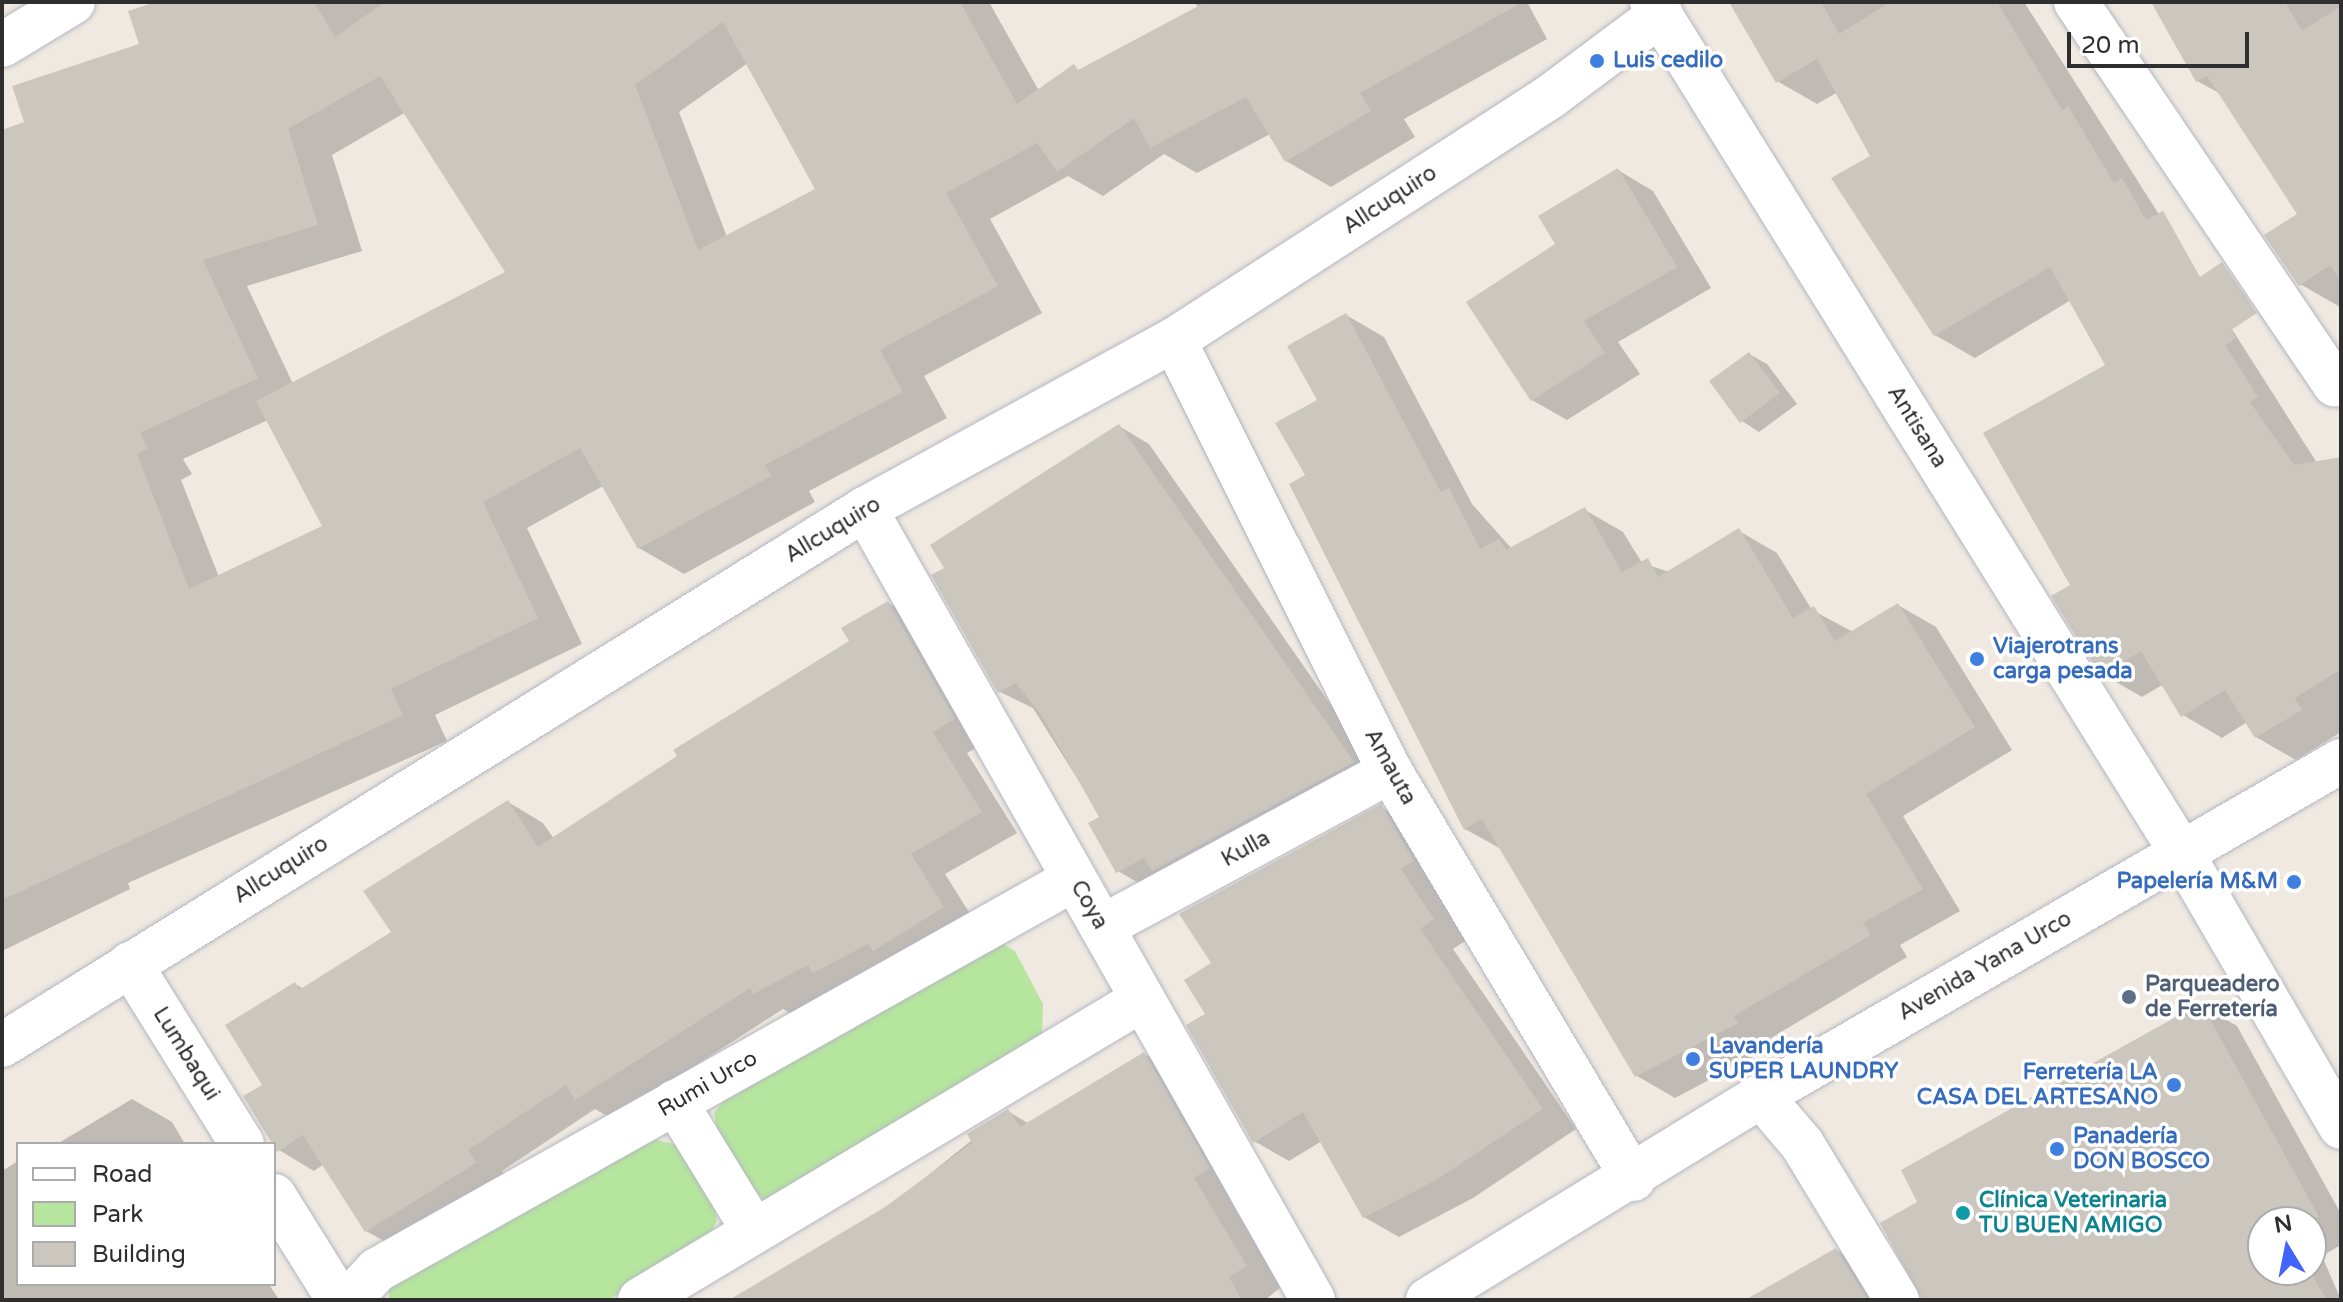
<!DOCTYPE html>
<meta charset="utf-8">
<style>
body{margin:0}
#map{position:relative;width:2343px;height:1302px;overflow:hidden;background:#efe9e1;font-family:"Varela Round",sans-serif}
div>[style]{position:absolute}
.green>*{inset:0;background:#b6e59e}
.shadow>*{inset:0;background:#0003}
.building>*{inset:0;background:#cbc7bf}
.roads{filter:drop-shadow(0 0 2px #b4b7c1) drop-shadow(0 0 2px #b4b7c1)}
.minor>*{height:44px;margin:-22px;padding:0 22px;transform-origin:22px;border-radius:22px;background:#fff}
.dots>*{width:22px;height:22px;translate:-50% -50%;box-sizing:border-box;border:4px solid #fff;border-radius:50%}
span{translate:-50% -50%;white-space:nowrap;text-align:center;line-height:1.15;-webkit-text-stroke:7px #fff;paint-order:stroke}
.shop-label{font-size:22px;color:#366cbe;font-weight:700}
.left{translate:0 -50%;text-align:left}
.right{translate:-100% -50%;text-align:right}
.street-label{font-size:22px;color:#2e2e2e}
.service-label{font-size:22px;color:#4e5e75;font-weight:700}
.culture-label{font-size:22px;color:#0d838f;font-weight:700}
.frame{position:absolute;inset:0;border:4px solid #2e2e2e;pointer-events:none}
.legend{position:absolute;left:16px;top:1142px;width:260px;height:144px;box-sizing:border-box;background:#fff;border:2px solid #ababab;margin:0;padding:10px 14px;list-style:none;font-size:24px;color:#2e2e2e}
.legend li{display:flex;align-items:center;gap:16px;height:40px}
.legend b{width:40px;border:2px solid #ababab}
.north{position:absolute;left:2247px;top:1206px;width:80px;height:80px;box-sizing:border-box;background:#fff;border:2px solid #ababab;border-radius:50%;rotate:350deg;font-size:22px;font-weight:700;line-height:32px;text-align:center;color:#2e2e2e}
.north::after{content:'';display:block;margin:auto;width:28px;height:36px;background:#4264fb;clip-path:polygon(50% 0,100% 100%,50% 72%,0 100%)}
.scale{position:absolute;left:2067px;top:32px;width:182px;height:36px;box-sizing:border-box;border:4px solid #2e2e2e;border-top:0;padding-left:10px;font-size:24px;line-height:28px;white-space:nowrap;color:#2e2e2e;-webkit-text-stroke:6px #fff;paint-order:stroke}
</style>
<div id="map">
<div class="green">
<i style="clip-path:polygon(1003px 944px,1015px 951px,1043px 1004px,1042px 1033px,791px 1197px,766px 1201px,754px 1190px,718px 1132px,714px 1113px,727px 1096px)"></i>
<i style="clip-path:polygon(643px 1137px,678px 1145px,712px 1194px,717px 1221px,706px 1242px,608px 1300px,389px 1300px,389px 1288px)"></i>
</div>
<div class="shadow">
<i style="clip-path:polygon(evenodd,161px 2px,989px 2px,1039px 91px,1198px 8px,1195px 2px,1527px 2px,1547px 39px,1404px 119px,1415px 137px,1331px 187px,1286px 161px,1270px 134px,1197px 173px,1164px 154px,1103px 196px,1068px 176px,990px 219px,1042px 313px,924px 376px,947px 418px,809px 491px,815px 502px,684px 574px,639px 548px,603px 486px,527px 528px,582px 644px,435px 715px,447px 741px,128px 883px,130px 889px,2px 951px,2px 132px,27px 124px,142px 45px,161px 2px,748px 63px,818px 190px,727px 237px,679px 112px,748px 63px,161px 2px,406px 112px,508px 273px,293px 384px,247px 286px,362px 251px,332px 155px,406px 112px,161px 2px,268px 420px,324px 527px,219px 577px,181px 480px,192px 474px,183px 459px,268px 420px)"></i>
<i style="clip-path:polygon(1731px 2px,2024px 2px,2317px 463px,2341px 459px,2341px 732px,2296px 760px,2256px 737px,2247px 722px,2222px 738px,2183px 715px,2164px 684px,2142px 697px,2102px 674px,2072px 586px,2107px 366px,2071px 300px,1975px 358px,1935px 335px,1872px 157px,1838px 92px,1817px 104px,1777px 81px)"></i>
<i style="clip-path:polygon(2154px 2px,2341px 2px,2340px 307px,2300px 284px,2299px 214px,2221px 94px,2197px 81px)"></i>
<i style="clip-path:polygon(1618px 170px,1653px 191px,1711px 288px,1618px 342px,1640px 374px,1567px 420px,1532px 400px,1558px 245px)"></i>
<i style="clip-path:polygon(1346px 315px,1384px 337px,1472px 504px,1512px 549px,1585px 510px,1623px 532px,1642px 563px,1669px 572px,1739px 531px,1777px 553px,1812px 610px,1853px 632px,1898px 605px,1936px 627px,2012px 750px,1903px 816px,1960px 911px,1900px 945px,1907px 957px,1771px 1038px,1775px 1045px,1675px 1098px,1637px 1076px,1503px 850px,1465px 829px,1307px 476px)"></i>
<i style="clip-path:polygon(1749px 354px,1767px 364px,1797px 404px,1759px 432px,1742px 421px)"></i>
<i style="clip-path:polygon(1119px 426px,1149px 444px,1383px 780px,1149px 889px,1118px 871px,1102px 818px,1033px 708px,1000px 692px,947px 568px)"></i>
<i style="clip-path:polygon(888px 603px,924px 623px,989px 740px,967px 753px,1017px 833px,945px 874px,979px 928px,790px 1013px,783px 1009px,612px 1119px,595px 1109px,502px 1171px,510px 1183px,402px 1251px,366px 1231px,324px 1164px,314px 1171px,279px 1150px,265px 1085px,295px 984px,304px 989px,394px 932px,508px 802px,543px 823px,554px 839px,852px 642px)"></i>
<i style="clip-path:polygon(1381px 807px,1415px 827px,1448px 881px,1435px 889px,1468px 939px,1453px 949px,1576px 1129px,1473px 1198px,1399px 1237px,1364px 1217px,1322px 1141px,1289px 1161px,1254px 1141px,1208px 1015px,1214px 964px)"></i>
<i style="clip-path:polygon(evenodd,2201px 1005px,2237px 1026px,2341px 1214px,2341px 1245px,2322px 1256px,2341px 1300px,1921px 1300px,1920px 1202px,2201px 1005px,2263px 1222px,2311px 1222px,2311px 1270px,2263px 1270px,2263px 1222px)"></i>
<i style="clip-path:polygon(1144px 1054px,1179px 1074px,1244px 1189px,1229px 1198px,1281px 1287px,1265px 1300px,742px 1300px,886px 1209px,1008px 1111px,1029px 1124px)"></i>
<i style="clip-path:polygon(132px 1099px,172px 1122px,185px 1144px,57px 1144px)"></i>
<i style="clip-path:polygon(18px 1161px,18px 1284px,269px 1284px,279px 1300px,2px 1300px,2px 1171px)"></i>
<i style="clip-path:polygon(1836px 1250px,1873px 1272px,1890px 1300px,1749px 1300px)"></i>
</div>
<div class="building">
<i style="clip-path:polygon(evenodd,155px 2px,314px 2px,335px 37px,385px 2px,960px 2px,1017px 104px,1074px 64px,1078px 70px,1206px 2px,1523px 2px,1360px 93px,1371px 111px,1285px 162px,1246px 97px,1150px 148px,1134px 118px,1057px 172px,1037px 143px,946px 193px,998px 286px,880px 350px,903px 392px,765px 465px,771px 476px,638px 549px,580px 448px,483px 502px,538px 618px,391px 689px,403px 715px,2px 900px,2px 130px,24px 122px,12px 86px,139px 44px,128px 11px,155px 2px,723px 22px,815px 189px,698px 250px,635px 85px,723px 22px,155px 2px,380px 76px,505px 272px,256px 401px,322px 526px,189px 589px,137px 454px,148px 448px,140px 433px,258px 378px,203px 260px,318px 225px,288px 129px,380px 76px)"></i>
<i style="clip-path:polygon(1729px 2px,1821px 2px,1839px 34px,1890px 2px,1997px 2px,2062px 110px,2068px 106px,2114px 183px,2122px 178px,2146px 220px,2163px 211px,2200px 277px,2222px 262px,2257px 313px,2231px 330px,2236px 338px,2225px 345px,2258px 397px,2250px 402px,2294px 465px,2341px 457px,2341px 669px,2295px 698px,2302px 710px,2255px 738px,2225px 690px,2181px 717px,2141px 651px,2101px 676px,2051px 596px,2070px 585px,1983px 433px,2105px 365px,2050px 267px,1934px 336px,1831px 178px,1870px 156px,1817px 59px,1776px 83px)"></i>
<i style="clip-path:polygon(2151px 2px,2285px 2px,2302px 31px,2341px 6px,2341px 282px,2330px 265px,2299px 286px,2264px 235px,2297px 214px,2207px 76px,2196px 82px)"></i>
<i style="clip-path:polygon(1618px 168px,1677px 267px,1584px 321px,1605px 353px,1531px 401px,1466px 302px,1555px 244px,1538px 216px)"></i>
<i style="clip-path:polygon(1346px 313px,1441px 492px,1449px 488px,1480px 549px,1499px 539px,1506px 550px,1585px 507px,1622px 572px,1648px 558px,1658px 577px,1739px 528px,1793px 618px,1814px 606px,1835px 641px,1898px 603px,1975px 727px,1866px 794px,1923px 889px,1863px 923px,1871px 935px,1734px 1016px,1738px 1023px,1635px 1077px,1482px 819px,1464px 830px,1289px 484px,1305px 475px,1275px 423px,1317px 400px,1287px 346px)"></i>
<i style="clip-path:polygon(1749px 352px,1780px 393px,1740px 423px,1709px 381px)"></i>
<i style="clip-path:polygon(1119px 424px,1354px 762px,1152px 871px,1144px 858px,1116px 873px,1088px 823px,1099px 817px,1042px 716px,1016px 683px,998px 693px,931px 575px,944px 568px,930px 545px)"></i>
<i style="clip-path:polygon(888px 601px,955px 719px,933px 732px,982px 812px,911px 854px,944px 907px,873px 951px,868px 944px,813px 973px,808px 965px,753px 994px,750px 988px,575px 1100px,566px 1085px,468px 1150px,476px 1163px,365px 1232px,303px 1135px,277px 1152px,243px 1096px,262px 1085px,225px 1025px,295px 982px,299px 990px,391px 932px,363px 891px,508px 800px,538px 847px,677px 756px,673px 750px,849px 641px,841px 628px)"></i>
<i style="clip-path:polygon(1381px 804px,1414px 861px,1401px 869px,1434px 919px,1420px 929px,1543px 1109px,1438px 1179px,1363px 1218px,1303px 1112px,1253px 1143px,1186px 1025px,1205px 1014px,1184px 980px,1211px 963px,1179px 914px)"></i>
<i style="clip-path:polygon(2201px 1003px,2319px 1217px,2263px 1222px,2263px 1270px,2309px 1270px,2327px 1300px,1922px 1300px,1880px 1223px,1917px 1202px,1901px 1170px)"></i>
<i style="clip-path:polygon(1144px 1052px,1210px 1168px,1194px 1178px,1247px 1266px,1229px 1277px,1242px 1300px,729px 1300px,885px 1207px,972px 1143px,967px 1134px,1008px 1109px,1020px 1127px)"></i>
<i style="clip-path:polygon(1836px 1248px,1868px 1300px,1745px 1300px)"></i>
</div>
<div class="roads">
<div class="minor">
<i style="left:1652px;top:2px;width:1001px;rotate:58.1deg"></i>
<i style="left:2181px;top:852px;width:318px;rotate:59.8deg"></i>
<i style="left:2076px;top:2px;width:462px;rotate:55.9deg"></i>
<i style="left:2px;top:45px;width:83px;rotate:-31.2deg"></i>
<i style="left:1174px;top:340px;width:482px;rotate:63.4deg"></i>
<i style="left:1390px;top:771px;width:475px;rotate:59.2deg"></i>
<i style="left:865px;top:509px;width:909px;rotate:60.47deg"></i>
<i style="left:1102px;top:927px;width:328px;rotate:-28.4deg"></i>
<i style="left:130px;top:964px;width:212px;rotate:58.1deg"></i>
<i style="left:2px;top:1045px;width:1016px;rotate:-31.84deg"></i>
<i style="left:865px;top:509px;width:352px;rotate:-28.7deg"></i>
<i style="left:1174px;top:340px;width:449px;rotate:-32.9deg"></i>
<i style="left:1551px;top:96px;width:137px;rotate:-36.7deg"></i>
<i style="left:1761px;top:1096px;width:63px;rotate:49.5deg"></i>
<i style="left:1802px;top:1144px;width:183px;rotate:58.7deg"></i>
<i style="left:675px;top:1102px;width:151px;rotate:58.5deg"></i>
<i style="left:274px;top:1196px;width:123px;rotate:58deg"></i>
<i style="left:349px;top:1300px;width:41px;rotate:-47deg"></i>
<i style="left:377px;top:1270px;width:799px;rotate:-29.29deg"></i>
<i style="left:640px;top:1300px;width:586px;rotate:-30.9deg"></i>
<i style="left:1428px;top:1300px;width:391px;rotate:-31.5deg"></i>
<i style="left:1761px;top:1096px;width:670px;rotate:-30.01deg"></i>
</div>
</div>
<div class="dots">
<i style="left:1597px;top:61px;background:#3f7fe0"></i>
<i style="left:1977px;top:659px;background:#3f7fe0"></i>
<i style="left:2294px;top:882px;background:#3f7fe0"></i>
<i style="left:2129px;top:997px;background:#5c6f8a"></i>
<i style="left:1693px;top:1059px;background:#3f7fe0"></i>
<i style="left:2174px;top:1085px;background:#3f7fe0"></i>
<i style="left:2057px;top:1149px;background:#3f7fe0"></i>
<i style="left:1963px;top:1213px;background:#0f9aa8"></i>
</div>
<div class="shop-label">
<span class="left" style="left:1613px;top:61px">Luis cedilo</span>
<span class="left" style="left:1993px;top:659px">Viajerotrans<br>carga pesada</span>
<span class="right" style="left:2278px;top:882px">Papelería M&amp;M</span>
<span class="left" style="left:1709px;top:1059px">Lavandería<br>SUPER LAUNDRY</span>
<span class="right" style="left:2158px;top:1085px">Ferretería LA<br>CASA DEL ARTESANO</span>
<span class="left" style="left:2073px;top:1149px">Panadería<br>DON BOSCO</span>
</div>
<div class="street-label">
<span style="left:1390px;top:200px;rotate:-33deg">Allcuquiro</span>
<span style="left:1917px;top:427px;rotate:58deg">Antisana</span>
<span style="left:833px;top:530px;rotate:-31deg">Allcuquiro</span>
<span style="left:1390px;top:767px;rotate:61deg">Amauta</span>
<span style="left:1246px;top:849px;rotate:-29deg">Kulla</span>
<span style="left:281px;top:870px;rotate:-32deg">Allcuquiro</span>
<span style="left:1089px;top:905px;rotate:60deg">Coya</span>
<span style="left:1985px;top:966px;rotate:-30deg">Avenida Yana Urco</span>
<span style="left:186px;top:1054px;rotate:58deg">Lumbaqui</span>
<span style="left:708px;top:1084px;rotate:-30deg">Rumi Urco</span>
</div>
<div class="service-label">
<span class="left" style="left:2145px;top:997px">Parqueadero<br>de Ferretería</span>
</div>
<div class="culture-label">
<span class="left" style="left:1979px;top:1213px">Clínica Veterinaria<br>TU BUEN AMIGO</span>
</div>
<div class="frame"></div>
<ul class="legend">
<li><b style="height:10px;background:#fff"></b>Road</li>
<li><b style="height:22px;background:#b6e59e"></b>Park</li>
<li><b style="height:22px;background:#cbc7bf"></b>Building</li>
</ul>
<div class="north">N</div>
<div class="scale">20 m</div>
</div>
